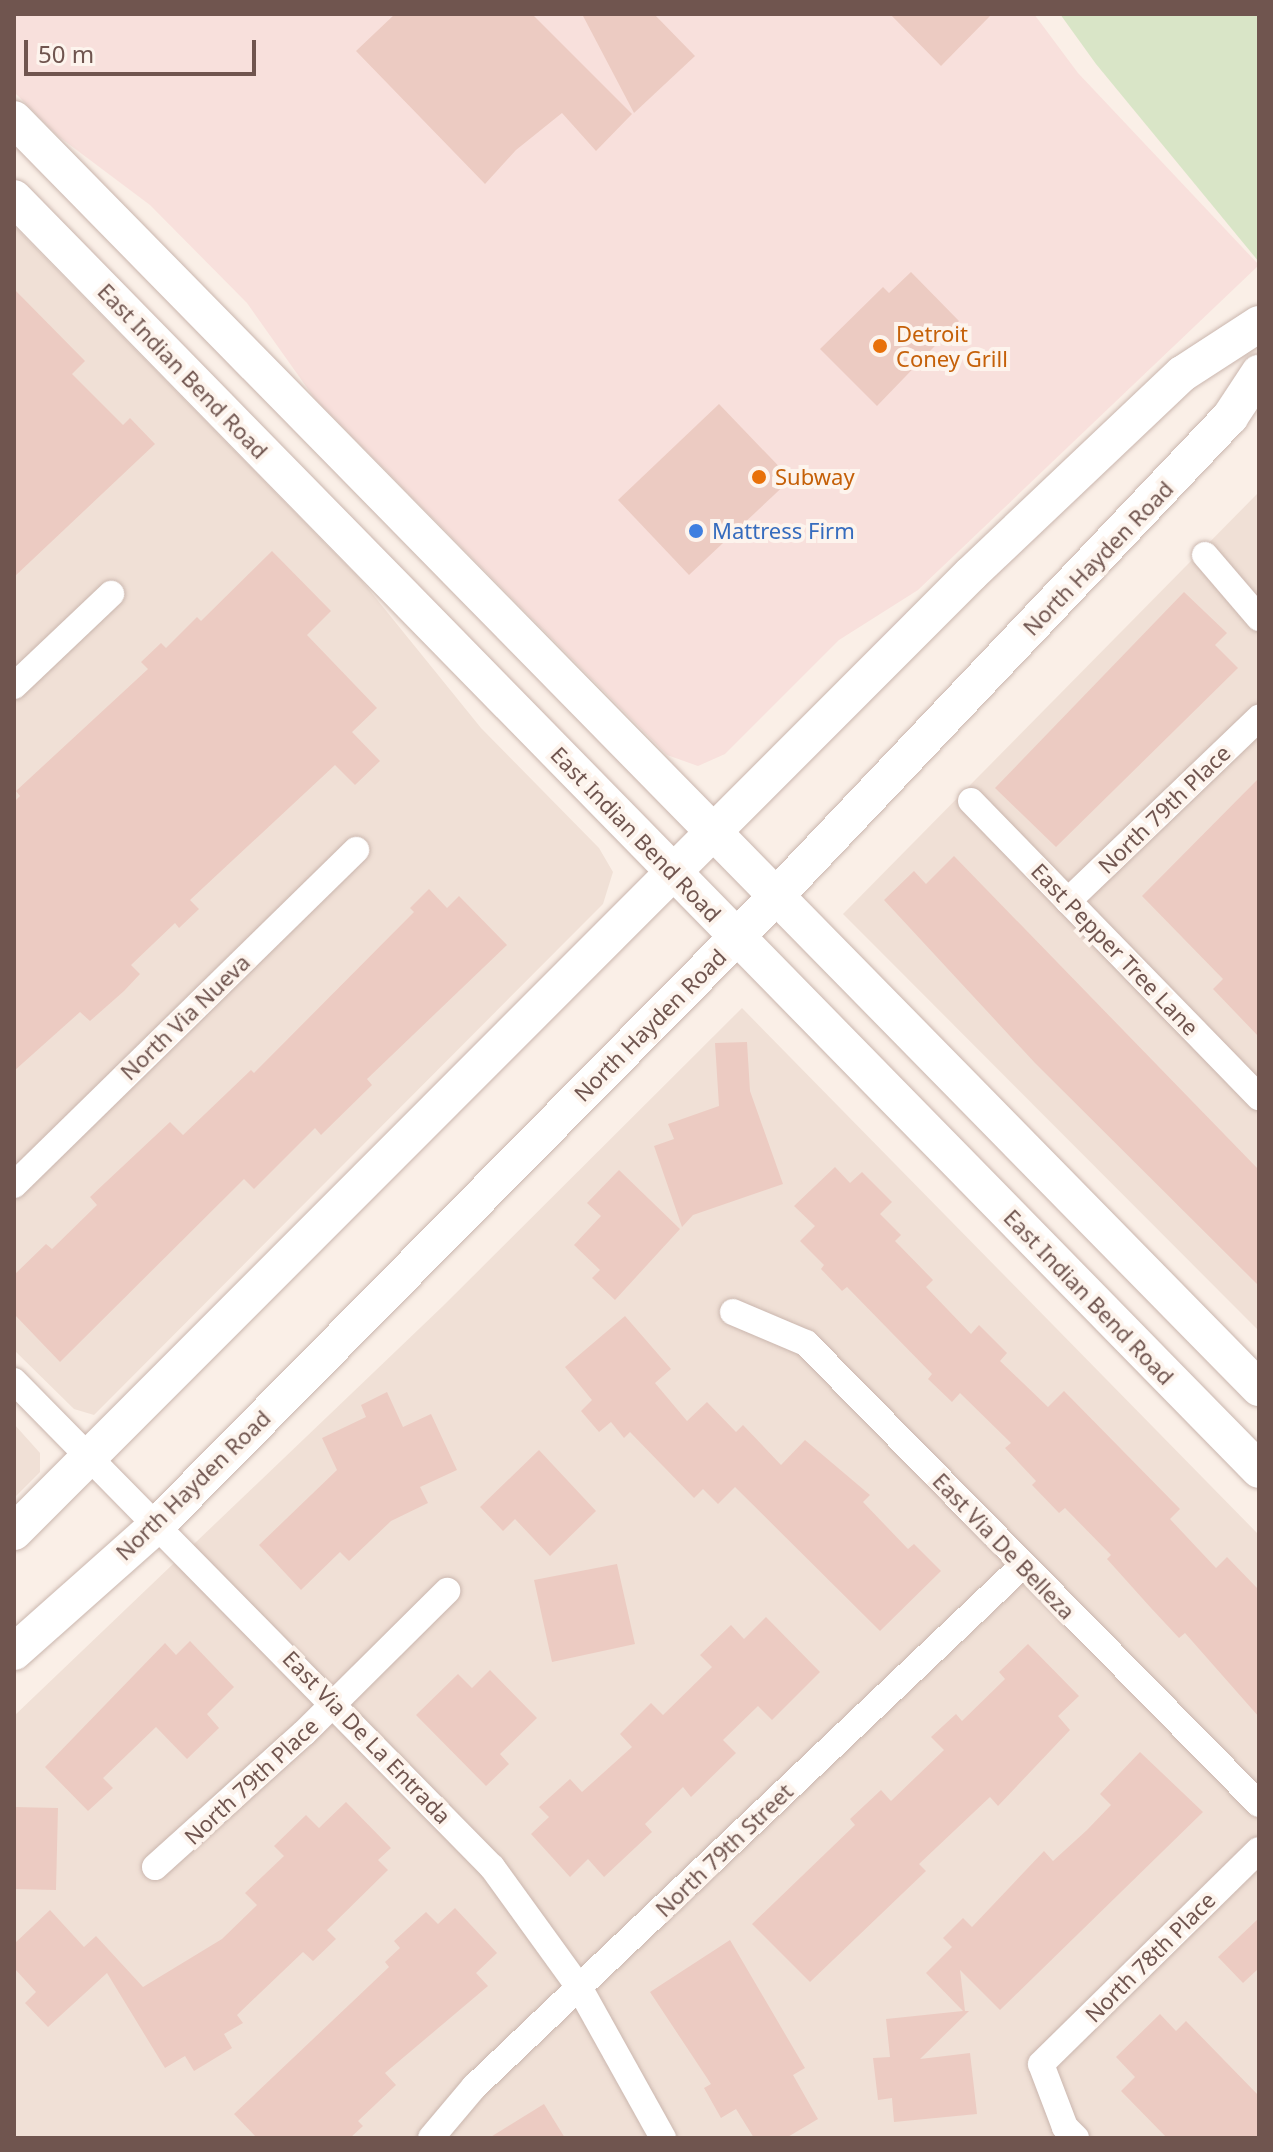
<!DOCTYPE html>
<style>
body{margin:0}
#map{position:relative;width:1273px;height:2152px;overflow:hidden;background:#faefe7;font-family:"Noto Sans",sans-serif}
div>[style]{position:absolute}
.residential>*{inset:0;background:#f0e0d6}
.commercial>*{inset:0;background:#f8e0dc}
.green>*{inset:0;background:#d9e5c7}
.building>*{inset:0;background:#eccbc2}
.roads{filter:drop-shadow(0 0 2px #cab6ae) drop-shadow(0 0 2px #cab6ae)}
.minor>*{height:26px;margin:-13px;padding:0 13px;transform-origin:13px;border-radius:13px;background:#fff}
.secondary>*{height:36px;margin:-18px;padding:0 18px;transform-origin:18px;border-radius:18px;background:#fff}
.dots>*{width:22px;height:22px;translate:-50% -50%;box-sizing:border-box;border:4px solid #fdf4ed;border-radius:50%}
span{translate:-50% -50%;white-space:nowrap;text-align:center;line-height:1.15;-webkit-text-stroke:8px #fdf4ed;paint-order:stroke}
.food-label{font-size:22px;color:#c56008}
.left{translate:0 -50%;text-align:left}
.street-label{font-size:22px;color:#70554f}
.shop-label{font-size:22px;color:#366cbe}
.frame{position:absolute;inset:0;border:16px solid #70554f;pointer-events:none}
.scale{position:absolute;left:24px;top:40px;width:232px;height:36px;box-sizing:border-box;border:4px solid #70554f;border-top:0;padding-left:10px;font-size:24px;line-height:28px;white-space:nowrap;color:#70554f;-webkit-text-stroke:6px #fdf4ed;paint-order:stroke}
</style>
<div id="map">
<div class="residential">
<i style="clip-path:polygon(14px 226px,362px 581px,481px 728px,599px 848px,613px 872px,603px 904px,94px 1415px,74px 1409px,14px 1350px)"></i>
<i style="clip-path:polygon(1259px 492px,1259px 1331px,843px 914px)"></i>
<i style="clip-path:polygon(742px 1008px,1259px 1535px,1259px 2138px,14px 2138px,14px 1716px,443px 1306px)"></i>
<i style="clip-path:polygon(14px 1424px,40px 1453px,40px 1472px,14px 1498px)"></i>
</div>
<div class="commercial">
<i style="clip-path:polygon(14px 14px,1034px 14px,1078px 73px,1259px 265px,918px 590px,839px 640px,725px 754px,698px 766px,667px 755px,315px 399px,247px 303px,150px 205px,58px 136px,14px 92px)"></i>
</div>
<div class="green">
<i style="clip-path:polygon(1060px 14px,1259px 14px,1259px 262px,1096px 64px)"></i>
</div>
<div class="building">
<i style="clip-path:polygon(395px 14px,532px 14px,632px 114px,596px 151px,562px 113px,516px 150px,485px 184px,356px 51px)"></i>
<i style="clip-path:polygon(582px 14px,654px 14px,695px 56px,634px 113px)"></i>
<i style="clip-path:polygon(890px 14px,992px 14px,941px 66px)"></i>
<i style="clip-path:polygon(911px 272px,959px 321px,877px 406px,820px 349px,883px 287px,889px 293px)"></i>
<i style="clip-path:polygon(14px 289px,85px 361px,72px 374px,123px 425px,130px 418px,155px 444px,14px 577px)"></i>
<i style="clip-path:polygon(719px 404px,791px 479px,689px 575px,618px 500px)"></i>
<i style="clip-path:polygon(272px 551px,331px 611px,307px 635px,377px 708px,352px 732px,380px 761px,355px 785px,335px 765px,190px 900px,199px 909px,179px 928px,175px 923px,131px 965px,140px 974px,124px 991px,90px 1021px,80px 1012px,14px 1071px,14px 802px,20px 796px,16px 791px,148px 669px,141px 662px,161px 643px,166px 648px,197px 617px,201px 621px)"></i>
<i style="clip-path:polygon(1184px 592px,1227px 633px,1215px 645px,1238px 668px,1056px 847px,995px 788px)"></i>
<i style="clip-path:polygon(1259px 778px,1259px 1037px,1213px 989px,1223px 979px,1142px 896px)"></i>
<i style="clip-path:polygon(954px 856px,1259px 1170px,1259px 1286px,1035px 1063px,884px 900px,914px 871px,926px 884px)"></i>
<i style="clip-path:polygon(429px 889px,447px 908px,459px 896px,507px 945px,367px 1079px,372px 1085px,321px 1135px,315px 1128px,254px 1189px,244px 1179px,60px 1362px,14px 1314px,14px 1275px,46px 1244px,52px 1249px,97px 1205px,90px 1197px,170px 1122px,183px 1135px,251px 1070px,254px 1073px,414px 912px,410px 908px)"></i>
<i style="clip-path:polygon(747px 1042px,750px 1091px,783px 1184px,693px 1215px,682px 1227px,654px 1146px,674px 1139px,668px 1124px,719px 1106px,715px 1043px)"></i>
<i style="clip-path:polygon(835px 1167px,850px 1183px,862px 1172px,892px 1202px,880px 1214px,901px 1235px,895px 1241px,933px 1280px,926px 1287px,971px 1334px,979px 1325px,1007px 1353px,1000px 1361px,1048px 1407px,1064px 1391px,1180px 1509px,1170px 1519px,1216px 1568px,1227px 1557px,1259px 1590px,1259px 1717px,1185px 1633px,1179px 1638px,1151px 1608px,1107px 1559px,1111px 1555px,1065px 1508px,1059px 1513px,1032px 1485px,1036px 1481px,1005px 1448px,1011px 1443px,960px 1393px,952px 1402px,928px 1379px,932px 1374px,847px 1287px,842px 1291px,821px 1269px,824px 1265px,800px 1241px,815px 1226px,794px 1206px)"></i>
<i style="clip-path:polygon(619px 1170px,680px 1229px,615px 1300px,592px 1278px,600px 1270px,574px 1245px,601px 1216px,587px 1203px)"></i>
<i style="clip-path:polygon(625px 1316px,671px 1369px,655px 1383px,687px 1421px,707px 1402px,736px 1432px,743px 1425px,781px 1465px,805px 1440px,870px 1495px,863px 1502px,908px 1549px,914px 1544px,941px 1571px,880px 1631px,735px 1487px,718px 1504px,703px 1489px,694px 1498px,630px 1432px,624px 1438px,611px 1422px,599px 1432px,581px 1411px,592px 1400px,565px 1367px)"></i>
<i style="clip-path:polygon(387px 1392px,403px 1427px,431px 1414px,457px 1470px,420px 1487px,428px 1503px,391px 1521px,349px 1561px,340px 1552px,301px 1590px,259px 1545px,337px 1470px,322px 1438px,366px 1417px,361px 1405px)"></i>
<i style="clip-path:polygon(539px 1450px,596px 1511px,550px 1556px,515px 1519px,503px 1531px,480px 1507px)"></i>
<i style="clip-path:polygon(617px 1564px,635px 1644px,552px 1662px,534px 1580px)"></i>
<i style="clip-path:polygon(766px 1617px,820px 1672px,772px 1720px,758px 1706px,723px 1740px,736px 1753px,691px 1797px,683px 1787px,645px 1824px,652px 1832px,604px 1877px,588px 1859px,570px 1877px,531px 1834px,549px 1817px,539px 1807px,570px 1779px,582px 1792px,632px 1747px,620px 1734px,651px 1703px,663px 1715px,712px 1667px,700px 1655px,731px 1625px,744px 1639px)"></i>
<i style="clip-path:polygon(190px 1641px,234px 1687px,207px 1714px,219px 1728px,187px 1759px,156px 1727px,103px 1778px,113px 1788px,88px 1811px,45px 1767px,165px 1643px,176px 1655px)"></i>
<i style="clip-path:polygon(1028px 1644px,1079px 1696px,1058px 1716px,1070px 1730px,998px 1806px,990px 1797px,919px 1864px,926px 1871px,810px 1982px,752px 1924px,855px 1825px,850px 1819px,881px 1790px,891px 1801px,944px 1750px,931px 1737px,956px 1714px,962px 1721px,1005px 1679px,999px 1672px)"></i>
<i style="clip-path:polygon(490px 1670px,537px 1718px,500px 1754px,509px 1764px,486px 1786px,416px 1715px,458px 1674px,472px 1688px)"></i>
<i style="clip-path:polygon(1140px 1752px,1203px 1812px,1000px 2010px,960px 1970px,965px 2011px,969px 2011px,920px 2059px,970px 2053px,977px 2114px,894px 2122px,892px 2098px,878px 2100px,873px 2058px,890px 2057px,886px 2019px,963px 2011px,926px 1973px,952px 1947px,943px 1938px,963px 1918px,972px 1927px,1044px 1851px,1053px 1861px,1087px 1830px,1111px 1805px,1100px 1794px)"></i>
<i style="clip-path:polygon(346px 1802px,391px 1848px,378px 1860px,388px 1870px,327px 1930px,336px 1939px,313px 1961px,303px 1952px,237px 2015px,243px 2023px,224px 2034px,232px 2048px,194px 2071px,185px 2056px,165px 2068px,107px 1973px,48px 2027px,25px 2003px,36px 1992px,14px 1968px,14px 1944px,50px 1910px,84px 1947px,96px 1936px,143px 1987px,222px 1939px,257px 1905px,245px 1893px,284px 1856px,274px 1846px,306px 1815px,319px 1828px)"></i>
<i style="clip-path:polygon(14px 1807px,58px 1808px,56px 1890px,14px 1889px)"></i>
<i style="clip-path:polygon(455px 1908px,497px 1953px,476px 1973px,488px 1986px,385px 2073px,396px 2085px,358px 2121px,363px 2126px,350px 2138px,257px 2138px,234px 2114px,389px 1967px,385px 1962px,400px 1948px,394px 1941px,426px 1912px,438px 1924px)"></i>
<i style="clip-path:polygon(1259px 1918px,1259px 1968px,1243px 1983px,1218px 1957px)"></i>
<i style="clip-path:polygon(730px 1940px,805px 2068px,793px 2075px,818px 2119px,786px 2138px,754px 2138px,736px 2109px,721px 2118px,704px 2088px,711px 2084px,650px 1992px)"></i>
<i style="clip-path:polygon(1160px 2014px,1176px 2031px,1186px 2021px,1259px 2096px,1259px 2138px,1167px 2138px,1121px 2091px,1135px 2077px,1116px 2057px)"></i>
<i style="clip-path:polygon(544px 2104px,565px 2138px,489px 2138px)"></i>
</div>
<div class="roads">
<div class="minor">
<i style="left:1205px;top:555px;width:83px;rotate:49.4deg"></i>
<i style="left:14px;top:686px;width:134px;rotate:-43.5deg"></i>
<i style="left:971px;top:801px;width:413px;rotate:45.8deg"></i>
<i style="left:1068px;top:901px;width:265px;rotate:-43.8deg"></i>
<i style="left:14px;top:1185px;width:479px;rotate:-44.4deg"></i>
<i style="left:733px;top:1312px;width:79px;rotate:23deg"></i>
<i style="left:806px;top:1343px;width:646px;rotate:45.5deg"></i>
<i style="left:14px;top:1381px;width:682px;rotate:45.48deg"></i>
<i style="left:492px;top:1867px;width:148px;rotate:54.1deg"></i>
<i style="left:579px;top:1987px;width:173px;rotate:60.9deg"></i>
<i style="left:155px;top:1867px;width:200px;rotate:-42deg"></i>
<i style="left:304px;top:1733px;width:202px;rotate:-44.8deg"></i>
<i style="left:431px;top:2138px;width:67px;rotate:-49.9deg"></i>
<i style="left:474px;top:2087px;width:756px;rotate:-43.55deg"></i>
<i style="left:1076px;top:2138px;width:16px;rotate:-135deg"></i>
<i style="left:1065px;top:2127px;width:67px;rotate:-110.9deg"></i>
<i style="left:1041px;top:2064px;width:305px;rotate:-44.5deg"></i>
</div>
<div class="secondary">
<i style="left:14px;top:119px;width:1778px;rotate:45.55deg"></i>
<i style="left:14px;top:198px;width:1780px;rotate:45.61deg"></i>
<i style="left:14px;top:1532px;width:1354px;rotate:-45.03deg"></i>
<i style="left:971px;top:574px;width:291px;rotate:-43.5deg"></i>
<i style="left:1182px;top:374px;width:92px;rotate:-33deg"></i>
<i style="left:14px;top:1652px;width:191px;rotate:-41.6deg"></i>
<i style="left:157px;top:1525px;width:826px;rotate:-45.39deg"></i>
<i style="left:737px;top:937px;width:717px;rotate:-46.53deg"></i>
<i style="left:1230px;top:417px;width:53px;rotate:-56.6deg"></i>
</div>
</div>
<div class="dots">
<i style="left:880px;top:346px;background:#e8710a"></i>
<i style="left:759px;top:477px;background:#e8710a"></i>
<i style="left:696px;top:531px;background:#3f7fe0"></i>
</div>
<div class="food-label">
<span class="left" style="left:896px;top:346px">Detroit<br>Coney Grill</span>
<span class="left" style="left:775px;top:477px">Subway</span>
</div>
<div class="street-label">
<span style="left:183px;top:371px;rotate:46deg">East Indian Bend Road</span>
<span style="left:1098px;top:558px;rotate:-46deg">North Hayden Road</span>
<span style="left:1164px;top:809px;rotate:-44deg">North 79th Place</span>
<span style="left:636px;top:834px;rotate:46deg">East Indian Bend Road</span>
<span style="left:1115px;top:949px;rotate:46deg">East Pepper Tree Lane</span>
<span style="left:185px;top:1017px;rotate:-44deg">North Via Nueva</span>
<span style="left:650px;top:1025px;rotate:-45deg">North Hayden Road</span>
<span style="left:1089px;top:1297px;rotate:46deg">East Indian Bend Road</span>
<span style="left:193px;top:1485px;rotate:-44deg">North Hayden Road</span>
<span style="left:1004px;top:1546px;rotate:46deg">East Via De Belleza</span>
<span style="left:367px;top:1737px;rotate:46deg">East Via De La Entrada</span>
<span style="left:251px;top:1781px;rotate:-43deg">North 79th Place</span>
<span style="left:724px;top:1850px;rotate:-44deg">North 79th Street</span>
<span style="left:1150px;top:1957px;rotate:-45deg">North 78th Place</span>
</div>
<div class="shop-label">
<span class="left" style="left:712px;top:531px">Mattress Firm</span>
</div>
<div class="frame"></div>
<div class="scale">50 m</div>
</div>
